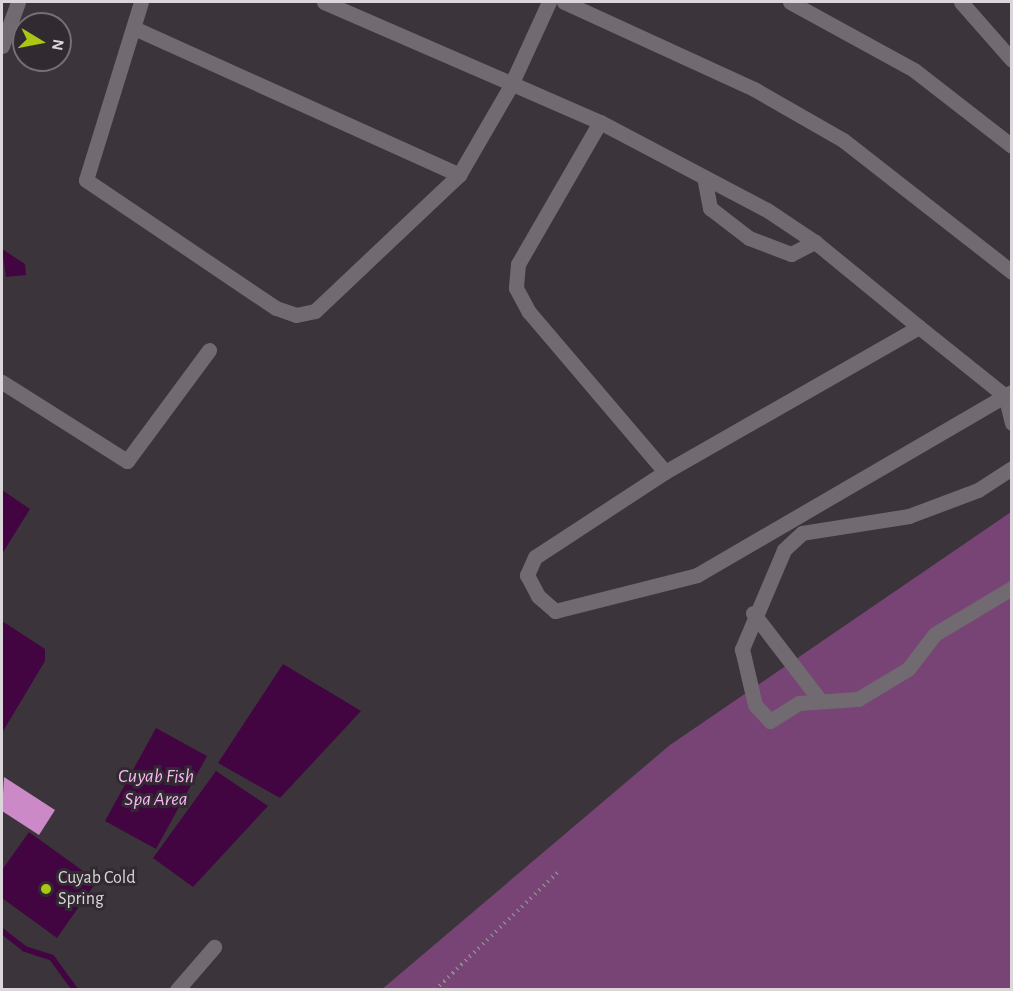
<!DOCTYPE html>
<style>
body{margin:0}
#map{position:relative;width:1013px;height:991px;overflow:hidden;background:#3b353b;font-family:"Alegreya Sans",sans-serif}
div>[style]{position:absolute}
.green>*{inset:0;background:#784375}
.water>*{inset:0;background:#430541}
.stream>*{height:6px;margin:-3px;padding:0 3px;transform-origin:3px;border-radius:3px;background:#430541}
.building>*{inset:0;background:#cc89c7}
.path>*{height:4px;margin-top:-2px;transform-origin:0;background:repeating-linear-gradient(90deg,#8d888d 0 1.5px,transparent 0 6px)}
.minor>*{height:15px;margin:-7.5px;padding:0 7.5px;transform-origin:7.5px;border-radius:7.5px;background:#716a70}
.dots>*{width:16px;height:16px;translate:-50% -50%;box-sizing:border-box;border:3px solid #312b31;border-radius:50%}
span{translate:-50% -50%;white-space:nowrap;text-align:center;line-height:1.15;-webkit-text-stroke:6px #312b31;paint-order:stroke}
.poi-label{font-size:18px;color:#dad6da}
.left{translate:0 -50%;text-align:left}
.water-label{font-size:20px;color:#fbb4f6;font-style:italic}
.frame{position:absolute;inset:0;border:3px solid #dad6da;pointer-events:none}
.north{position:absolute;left:12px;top:12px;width:60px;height:60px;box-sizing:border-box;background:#312b31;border:2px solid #756f75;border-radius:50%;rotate:100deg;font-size:16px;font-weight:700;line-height:24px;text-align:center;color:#dad6da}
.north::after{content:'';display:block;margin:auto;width:21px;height:27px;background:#abc614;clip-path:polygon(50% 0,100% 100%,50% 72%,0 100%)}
</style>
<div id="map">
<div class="green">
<i style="clip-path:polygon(1011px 512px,1011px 989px,381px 990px,670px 745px)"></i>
</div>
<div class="water">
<i style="clip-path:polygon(2px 249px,25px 264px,26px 275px,6px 277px)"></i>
<i style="clip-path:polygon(2px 490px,30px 509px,2px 554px)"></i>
<i style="clip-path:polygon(2px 621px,45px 649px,45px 661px,2px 733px)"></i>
<i style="clip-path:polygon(283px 664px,361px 711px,280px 798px,218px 763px)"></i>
<i style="clip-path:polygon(156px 728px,207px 756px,156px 849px,105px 821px)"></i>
<i style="clip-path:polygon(216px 771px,268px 806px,193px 887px,153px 858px)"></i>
<i style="clip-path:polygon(29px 832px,97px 881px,57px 938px,2px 898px,2px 870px)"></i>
</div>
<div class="stream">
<i style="left:2px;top:931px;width:29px;rotate:38deg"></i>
<i style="left:25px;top:949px;width:28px;rotate:18deg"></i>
<i style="left:52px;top:958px;width:39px;rotate:54deg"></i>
</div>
<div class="building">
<i style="clip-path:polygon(4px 777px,55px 810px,39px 835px,2px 811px)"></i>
</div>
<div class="path">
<i style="left:435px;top:990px;width:173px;rotate:-43.8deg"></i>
</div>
<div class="minor">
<i style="left:141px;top:2px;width:186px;rotate:107.2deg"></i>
<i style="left:86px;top:180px;width:229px;rotate:34deg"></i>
<i style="left:276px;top:308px;width:21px;rotate:19deg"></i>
<i style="left:296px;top:315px;width:19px;rotate:-12deg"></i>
<i style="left:315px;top:311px;width:198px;rotate:-43.4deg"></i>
<i style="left:459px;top:175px;width:102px;rotate:-59.9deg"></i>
<i style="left:510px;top:87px;width:94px;rotate:-65.4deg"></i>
<i style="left:324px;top:2px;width:301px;rotate:23.5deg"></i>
<i style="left:600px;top:122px;width:189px;rotate:27.8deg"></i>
<i style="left:767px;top:210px;width:58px;rotate:33.7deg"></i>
<i style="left:815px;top:242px;width:134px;rotate:39.3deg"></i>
<i style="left:919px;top:327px;width:292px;rotate:150.3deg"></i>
<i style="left:665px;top:472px;width:155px;rotate:146.8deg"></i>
<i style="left:535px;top:557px;width:20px;rotate:114deg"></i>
<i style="left:527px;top:575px;width:24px;rotate:62deg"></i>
<i style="left:538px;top:596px;width:23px;rotate:41deg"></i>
<i style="left:555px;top:611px;width:146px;rotate:-14.2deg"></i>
<i style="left:697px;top:575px;width:364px;rotate:-30.2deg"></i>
<i style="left:564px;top:2px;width:209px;rotate:24.6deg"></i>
<i style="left:754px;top:89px;width:103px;rotate:29.8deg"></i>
<i style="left:843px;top:140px;width:214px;rotate:38deg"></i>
<i style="left:790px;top:2px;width:141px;rotate:28.7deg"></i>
<i style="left:914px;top:70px;width:124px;rotate:37.8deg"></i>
<i style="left:961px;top:2px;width:77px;rotate:48.7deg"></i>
<i style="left:134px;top:28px;width:357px;rotate:24.3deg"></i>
<i style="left:2px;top:46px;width:47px;rotate:-70deg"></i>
<i style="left:600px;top:122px;width:164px;rotate:120deg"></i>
<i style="left:518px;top:264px;width:24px;rotate:95deg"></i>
<i style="left:516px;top:288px;width:27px;rotate:62deg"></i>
<i style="left:529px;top:312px;width:210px;rotate:49.6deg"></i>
<i style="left:704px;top:177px;width:32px;rotate:79deg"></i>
<i style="left:710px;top:208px;width:49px;rotate:37.6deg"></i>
<i style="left:749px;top:238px;width:45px;rotate:20.9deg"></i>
<i style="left:791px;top:254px;width:27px;rotate:-27deg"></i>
<i style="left:919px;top:327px;width:117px;rotate:38.7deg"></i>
<i style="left:2px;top:382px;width:148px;rotate:32.3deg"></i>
<i style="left:127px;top:461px;width:138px;rotate:-53.5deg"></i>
<i style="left:1005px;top:395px;width:29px;rotate:76deg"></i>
<i style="left:1012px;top:468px;width:40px;rotate:147.1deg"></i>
<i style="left:978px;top:490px;width:74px;rotate:159.4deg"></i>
<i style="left:909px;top:516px;width:108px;rotate:171deg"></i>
<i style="left:802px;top:533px;width:25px;rotate:137deg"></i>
<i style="left:784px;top:550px;width:108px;rotate:113deg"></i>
<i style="left:742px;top:649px;width:57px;rotate:76.9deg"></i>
<i style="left:755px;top:705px;width:22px;rotate:47deg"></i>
<i style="left:770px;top:721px;width:34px;rotate:-32deg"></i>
<i style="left:799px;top:703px;width:59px;rotate:-3.9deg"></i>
<i style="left:858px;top:699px;width:58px;rotate:-31deg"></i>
<i style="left:908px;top:669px;width:44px;rotate:-52.4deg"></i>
<i style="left:935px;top:634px;width:90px;rotate:-30.9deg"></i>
<i style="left:753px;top:613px;width:108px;rotate:52.5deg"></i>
<i style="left:177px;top:990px;width:57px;rotate:-49.3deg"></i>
</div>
<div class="dots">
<i style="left:46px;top:889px;background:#abc614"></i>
</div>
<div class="poi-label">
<span class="left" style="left:58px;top:889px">Cuyab Cold<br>Spring</span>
</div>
<div class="water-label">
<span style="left:156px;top:788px">Cuyab Fish<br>Spa Area</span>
</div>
<div class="frame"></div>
<div class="north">N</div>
</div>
